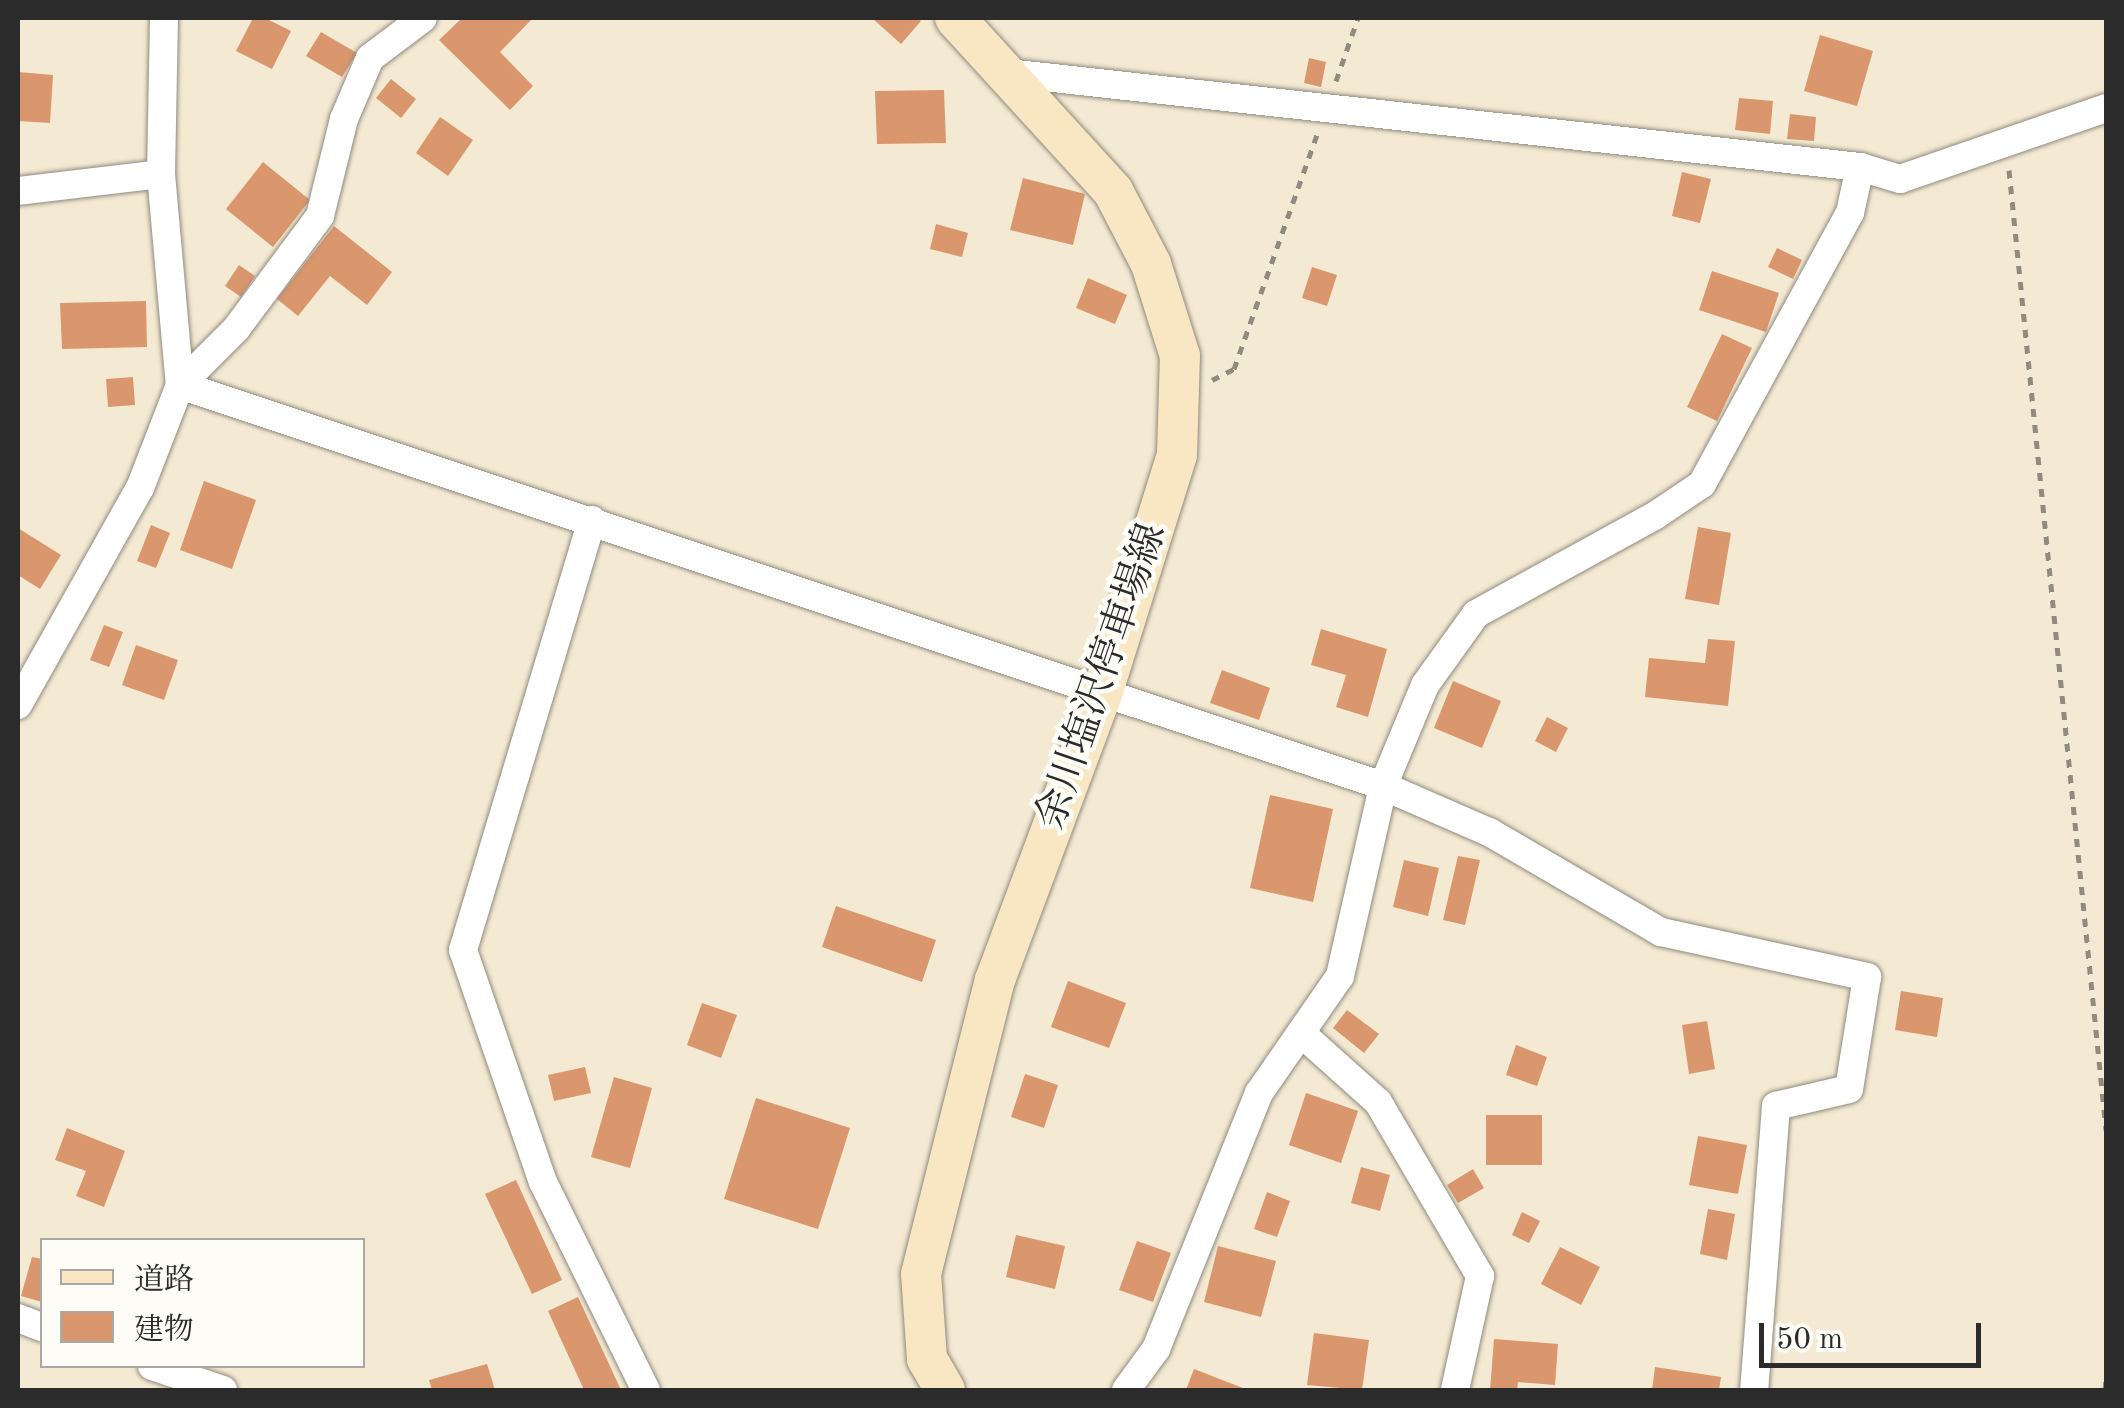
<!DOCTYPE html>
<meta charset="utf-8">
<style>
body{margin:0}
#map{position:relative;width:2124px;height:1408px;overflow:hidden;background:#f4ead3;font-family:"Old Standard TT","Noto Serif JP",serif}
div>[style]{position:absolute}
.building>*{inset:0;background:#da966c}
.path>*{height:5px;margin-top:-2.5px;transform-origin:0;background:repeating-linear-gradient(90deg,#908a7f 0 8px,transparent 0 16px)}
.roads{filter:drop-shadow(0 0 2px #908a7f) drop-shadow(0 0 2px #908a7f)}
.minor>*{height:28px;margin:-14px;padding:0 14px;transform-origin:14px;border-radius:14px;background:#fff}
.secondary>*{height:40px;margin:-20px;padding:0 20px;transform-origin:20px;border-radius:20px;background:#f9e7c3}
span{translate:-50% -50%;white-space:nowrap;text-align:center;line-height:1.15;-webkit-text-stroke:9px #fdfcf7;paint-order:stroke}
.street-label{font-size:40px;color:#2b2b2b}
.frame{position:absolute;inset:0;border:20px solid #2b2b2b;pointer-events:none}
.legend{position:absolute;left:40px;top:1238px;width:325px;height:130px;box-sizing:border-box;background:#fdfcf7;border:2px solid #a9a8a5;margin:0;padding:12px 18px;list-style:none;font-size:30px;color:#2b2b2b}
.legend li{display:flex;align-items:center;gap:20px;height:50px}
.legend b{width:50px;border:2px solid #a9a8a5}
.scale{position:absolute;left:1759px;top:1323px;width:222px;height:45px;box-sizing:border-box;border:5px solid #2b2b2b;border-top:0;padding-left:12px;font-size:30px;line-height:35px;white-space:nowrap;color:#2b2b2b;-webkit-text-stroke:8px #fdfcf7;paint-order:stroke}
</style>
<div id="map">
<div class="building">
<i style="clip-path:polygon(253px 18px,265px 18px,291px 31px,272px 69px,236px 51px)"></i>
<i style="clip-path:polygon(462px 18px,533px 18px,500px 52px,533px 86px,510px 110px,439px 40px)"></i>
<i style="clip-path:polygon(872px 18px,917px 18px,921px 21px,901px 44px)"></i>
<i style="clip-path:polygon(321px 32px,357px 53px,342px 77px,306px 56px)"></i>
<i style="clip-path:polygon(1820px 35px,1873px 51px,1857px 106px,1804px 91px)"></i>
<i style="clip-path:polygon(1309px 58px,1326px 62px,1321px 87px,1304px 83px)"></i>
<i style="clip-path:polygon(18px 72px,53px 75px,50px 123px,18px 121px)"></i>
<i style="clip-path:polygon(391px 79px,416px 99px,401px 118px,376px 98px)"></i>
<i style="clip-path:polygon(944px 90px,946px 143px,877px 144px,875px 91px)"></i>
<i style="clip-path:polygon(1739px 98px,1773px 101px,1770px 134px,1735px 130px)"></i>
<i style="clip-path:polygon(1790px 114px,1816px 117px,1814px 141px,1787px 139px)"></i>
<i style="clip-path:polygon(440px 117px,473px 140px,448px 176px,416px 153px)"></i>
<i style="clip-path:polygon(263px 162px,310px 200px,273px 247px,226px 209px)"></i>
<i style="clip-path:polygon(1682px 172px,1711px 179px,1700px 223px,1672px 216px)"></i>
<i style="clip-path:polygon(1023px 178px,1085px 194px,1073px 245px,1010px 230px)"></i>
<i style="clip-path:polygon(936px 224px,968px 233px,962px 257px,930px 249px)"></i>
<i style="clip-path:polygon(334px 226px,392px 272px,367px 305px,330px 276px,298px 316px,277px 299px)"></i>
<i style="clip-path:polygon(1777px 248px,1802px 260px,1793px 279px,1768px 267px)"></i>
<i style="clip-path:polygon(239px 265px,255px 276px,241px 297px,225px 286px)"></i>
<i style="clip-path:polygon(1312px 267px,1337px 275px,1327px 306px,1302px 298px)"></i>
<i style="clip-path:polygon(1712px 271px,1779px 293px,1766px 332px,1699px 310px)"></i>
<i style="clip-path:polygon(1088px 278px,1127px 295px,1115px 324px,1076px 308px)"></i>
<i style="clip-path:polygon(146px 301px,147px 347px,62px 349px,60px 303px)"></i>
<i style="clip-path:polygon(1722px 334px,1752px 348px,1717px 421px,1687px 407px)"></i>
<i style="clip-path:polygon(133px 377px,135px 405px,108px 407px,106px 379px)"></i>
<i style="clip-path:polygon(204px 481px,256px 500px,232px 569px,180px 550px)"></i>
<i style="clip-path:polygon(151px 525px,170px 533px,156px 568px,137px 561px)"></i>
<i style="clip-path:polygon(1698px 527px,1731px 533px,1719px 605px,1685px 599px)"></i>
<i style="clip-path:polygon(18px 528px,61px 555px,40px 589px,18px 575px)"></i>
<i style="clip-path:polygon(104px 625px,123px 632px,109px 667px,90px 660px)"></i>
<i style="clip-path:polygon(1321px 629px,1387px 649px,1368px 717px,1336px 707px,1346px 675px,1311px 665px)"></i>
<i style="clip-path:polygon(1708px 639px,1735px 641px,1728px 706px,1645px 697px,1649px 658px,1705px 663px)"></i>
<i style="clip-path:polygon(136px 645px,178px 660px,164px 700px,122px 685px)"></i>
<i style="clip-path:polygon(1222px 670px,1270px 688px,1259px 720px,1210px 703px)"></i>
<i style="clip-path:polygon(1453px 681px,1501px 701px,1482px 748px,1434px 728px)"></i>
<i style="clip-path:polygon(1547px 717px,1568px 728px,1556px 752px,1535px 741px)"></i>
<i style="clip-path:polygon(1270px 795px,1333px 809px,1313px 902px,1250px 888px)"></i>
<i style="clip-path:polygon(1458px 856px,1480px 860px,1465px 925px,1443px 920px)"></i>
<i style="clip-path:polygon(1404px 860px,1439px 868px,1428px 916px,1393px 907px)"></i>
<i style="clip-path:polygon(836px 906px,936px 940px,922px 982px,822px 947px)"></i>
<i style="clip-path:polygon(1068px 981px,1126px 1003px,1109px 1048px,1051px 1027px)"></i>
<i style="clip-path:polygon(1901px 991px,1943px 998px,1937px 1037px,1895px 1030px)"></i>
<i style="clip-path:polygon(702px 1003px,737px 1015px,721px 1058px,687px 1045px)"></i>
<i style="clip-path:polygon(1347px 1010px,1379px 1034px,1364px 1053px,1333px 1028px)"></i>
<i style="clip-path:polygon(1707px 1021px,1715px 1069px,1689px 1074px,1682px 1025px)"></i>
<i style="clip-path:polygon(1516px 1045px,1547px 1057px,1537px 1086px,1506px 1075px)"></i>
<i style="clip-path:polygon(585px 1067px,591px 1093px,554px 1101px,548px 1075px)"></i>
<i style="clip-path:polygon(1025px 1074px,1058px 1085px,1044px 1128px,1011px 1117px)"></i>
<i style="clip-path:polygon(614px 1077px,652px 1088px,630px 1168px,591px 1157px)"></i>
<i style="clip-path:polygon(1306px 1093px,1358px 1111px,1341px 1163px,1289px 1145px)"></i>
<i style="clip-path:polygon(756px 1098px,850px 1128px,818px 1229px,724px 1199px)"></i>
<i style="clip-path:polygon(1486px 1115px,1542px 1115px,1542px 1165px,1486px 1165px)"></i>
<i style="clip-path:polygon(67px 1128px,125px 1151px,104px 1207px,76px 1196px,86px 1171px,55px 1160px)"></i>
<i style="clip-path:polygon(1698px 1136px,1747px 1145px,1738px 1194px,1689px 1185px)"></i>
<i style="clip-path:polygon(1361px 1167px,1390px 1175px,1380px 1211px,1351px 1203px)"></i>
<i style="clip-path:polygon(1473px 1169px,1484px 1188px,1458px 1203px,1447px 1185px)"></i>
<i style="clip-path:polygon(516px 1180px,562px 1280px,532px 1294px,485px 1194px)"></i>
<i style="clip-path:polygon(1267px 1192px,1290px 1201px,1277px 1237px,1254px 1229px)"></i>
<i style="clip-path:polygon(1708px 1209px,1735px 1214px,1727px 1260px,1700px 1254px)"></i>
<i style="clip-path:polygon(1522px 1212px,1540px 1221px,1529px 1243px,1512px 1235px)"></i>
<i style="clip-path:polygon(1016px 1235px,1065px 1246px,1055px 1289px,1006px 1277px)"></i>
<i style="clip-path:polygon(1137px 1241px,1171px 1253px,1153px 1302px,1119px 1290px)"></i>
<i style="clip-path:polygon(1218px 1246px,1276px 1261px,1261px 1317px,1204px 1302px)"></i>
<i style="clip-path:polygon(1560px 1247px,1600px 1267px,1581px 1305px,1541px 1284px)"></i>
<i style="clip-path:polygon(32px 1257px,42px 1259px,42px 1302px,21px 1296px)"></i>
<i style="clip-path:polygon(578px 1297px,621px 1390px,584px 1390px,548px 1311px)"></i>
<i style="clip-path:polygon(1314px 1333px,1369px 1340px,1362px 1390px,1307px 1385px)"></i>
<i style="clip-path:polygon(1494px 1339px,1558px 1344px,1555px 1385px,1518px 1382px,1517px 1390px,1490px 1390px)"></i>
<i style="clip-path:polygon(487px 1364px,495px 1390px,432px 1390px,429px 1380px)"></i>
<i style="clip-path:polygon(1655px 1367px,1721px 1377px,1719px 1390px,1652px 1390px)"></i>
<i style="clip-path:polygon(1194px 1369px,1248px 1390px,1186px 1390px)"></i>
</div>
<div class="path">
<i style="left:1336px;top:81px;width:67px;rotate:-70.8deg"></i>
<i style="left:2009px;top:170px;width:965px;rotate:84.23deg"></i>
<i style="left:1212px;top:380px;width:25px;rotate:-27deg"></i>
<i style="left:1234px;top:369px;width:249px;rotate:-70.5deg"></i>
<i style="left:2105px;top:1390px;width:15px;rotate:-86deg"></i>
</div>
<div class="roads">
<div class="minor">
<i style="left:164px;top:18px;width:156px;rotate:91.1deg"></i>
<i style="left:161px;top:174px;width:212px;rotate:84.9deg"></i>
<i style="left:1008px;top:73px;width:857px;rotate:6.3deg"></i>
<i style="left:1860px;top:167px;width:42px;rotate:16.7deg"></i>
<i style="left:1900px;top:179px;width:218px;rotate:-19deg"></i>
<i style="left:18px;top:191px;width:144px;rotate:-6.8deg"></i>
<i style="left:180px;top:385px;width:1268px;rotate:18.43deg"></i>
<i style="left:1383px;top:786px;width:116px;rotate:23.5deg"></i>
<i style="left:1489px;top:832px;width:199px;rotate:30.2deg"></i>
<i style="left:1661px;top:932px;width:211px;rotate:12.3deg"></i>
<i style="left:1867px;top:977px;width:113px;rotate:99.1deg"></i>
<i style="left:1849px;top:1089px;width:75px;rotate:166.9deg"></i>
<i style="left:1776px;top:1106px;width:285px;rotate:94.4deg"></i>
<i style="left:592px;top:520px;width:449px;rotate:106.7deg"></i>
<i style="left:463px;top:950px;width:245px;rotate:71deg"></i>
<i style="left:543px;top:1182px;width:232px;rotate:63.7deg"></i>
<i style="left:18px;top:705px;width:249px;rotate:-60.7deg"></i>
<i style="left:140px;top:488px;width:110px;rotate:-68.8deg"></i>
<i style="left:180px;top:385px;width:79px;rotate:-45deg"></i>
<i style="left:236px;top:329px;width:141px;rotate:-53.4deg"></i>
<i style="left:320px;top:216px;width:100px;rotate:-76.1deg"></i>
<i style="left:344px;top:119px;width:66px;rotate:-66.9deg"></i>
<i style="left:370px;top:58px;width:66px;rotate:-37deg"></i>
<i style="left:1301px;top:1033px;width:103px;rotate:41.9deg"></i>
<i style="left:1378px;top:1102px;width:202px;rotate:59.6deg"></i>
<i style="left:1480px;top:1276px;width:117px;rotate:102.4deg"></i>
<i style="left:18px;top:1318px;width:26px;rotate:21deg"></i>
<i style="left:152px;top:1366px;width:75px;rotate:18.7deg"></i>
<i style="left:1126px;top:1390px;width:51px;rotate:-53.8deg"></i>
<i style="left:1156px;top:1349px;width:276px;rotate:-68.1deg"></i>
<i style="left:1259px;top:1093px;width:142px;rotate:-55.3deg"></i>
<i style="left:1340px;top:976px;width:195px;rotate:-77.2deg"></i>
<i style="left:1383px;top:786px;width:109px;rotate:-67.4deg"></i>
<i style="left:1425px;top:685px;width:87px;rotate:-54.3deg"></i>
<i style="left:1476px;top:614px;width:205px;rotate:-28.8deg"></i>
<i style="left:1656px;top:515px;width:55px;rotate:-34deg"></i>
<i style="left:1702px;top:484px;width:309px;rotate:-61.4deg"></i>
<i style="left:1850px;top:213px;width:47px;rotate:-77.7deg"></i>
</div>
<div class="secondary">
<i style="left:945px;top:1390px;width:36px;rotate:-120deg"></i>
<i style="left:927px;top:1359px;width:85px;rotate:-94deg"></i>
<i style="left:921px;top:1274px;width:303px;rotate:-75.9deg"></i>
<i style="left:995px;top:980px;width:309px;rotate:-69.5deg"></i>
<i style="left:1103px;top:691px;width:247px;rotate:-72.6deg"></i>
<i style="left:1177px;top:455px;width:99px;rotate:-88.3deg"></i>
<i style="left:1180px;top:356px;width:96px;rotate:-107.5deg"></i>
<i style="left:1151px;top:264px;width:82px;rotate:-117.5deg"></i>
<i style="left:1113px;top:191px;width:234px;rotate:-132.4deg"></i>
</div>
</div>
<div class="street-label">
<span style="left:1103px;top:677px;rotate:-71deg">余川塩沢停車場線</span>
</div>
<div class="frame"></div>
<ul class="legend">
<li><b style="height:12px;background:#f9e7c3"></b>道路</li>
<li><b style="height:28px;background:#da966c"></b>建物</li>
</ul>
<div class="scale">50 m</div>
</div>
